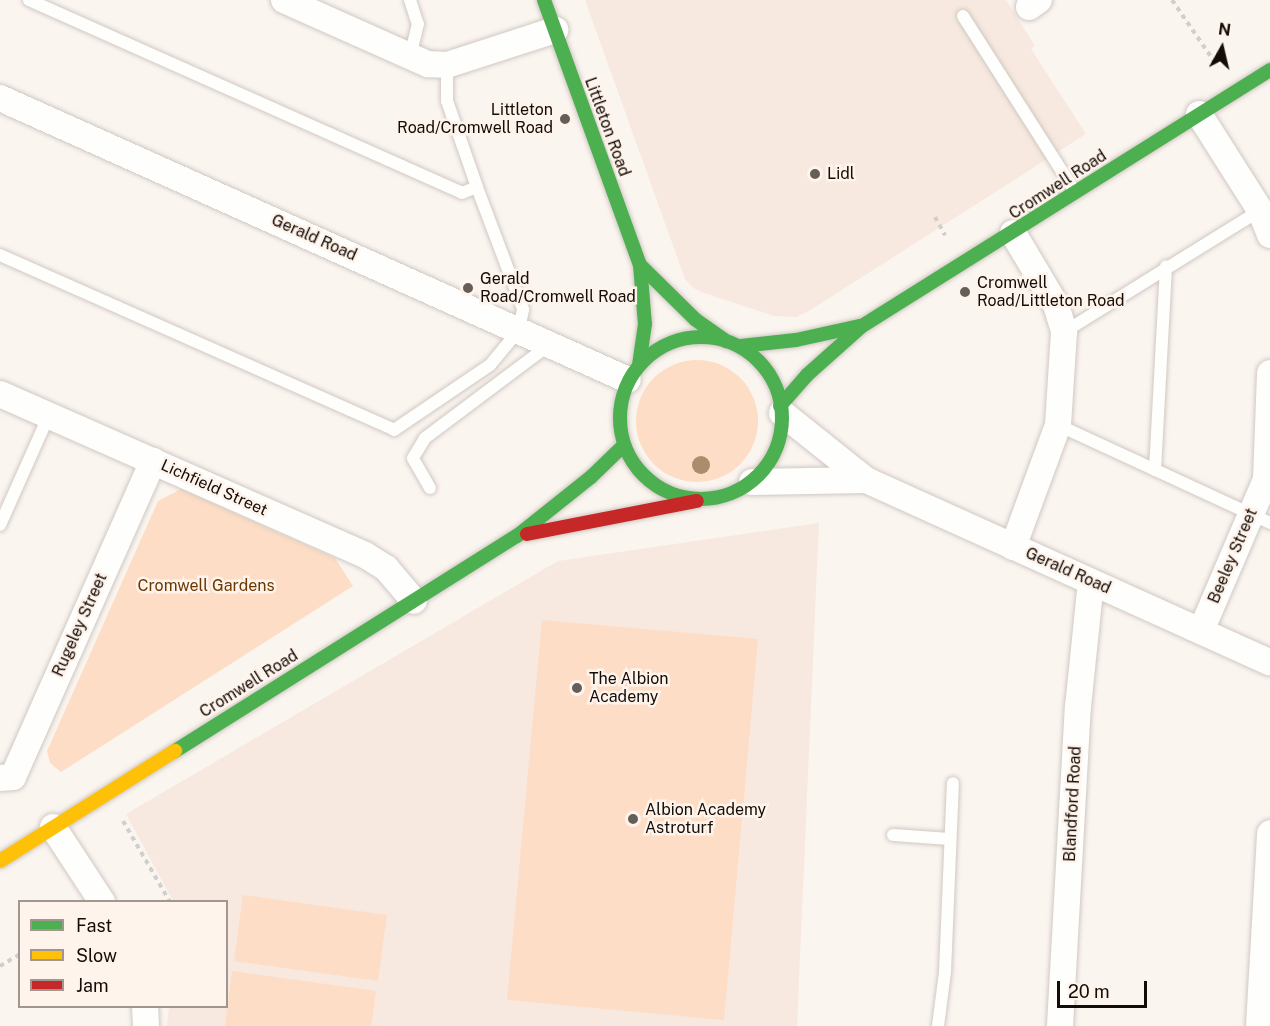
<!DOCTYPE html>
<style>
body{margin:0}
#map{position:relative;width:1270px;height:1026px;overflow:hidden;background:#fbf5f0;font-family:"Public Sans",sans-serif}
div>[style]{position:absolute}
.built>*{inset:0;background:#f7e9df}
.green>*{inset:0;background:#fdddc5}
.round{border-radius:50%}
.path>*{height:4px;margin-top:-2px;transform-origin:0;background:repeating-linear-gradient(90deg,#d1cfcd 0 4.5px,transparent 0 9px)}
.roads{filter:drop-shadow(0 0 2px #d0c8c2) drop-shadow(0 0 2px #d0c8c2)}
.lane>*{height:12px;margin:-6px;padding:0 6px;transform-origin:6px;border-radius:6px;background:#fefefd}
.street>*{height:26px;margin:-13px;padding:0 13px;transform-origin:13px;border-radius:13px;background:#fefefd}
.fast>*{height:14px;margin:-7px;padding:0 7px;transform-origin:7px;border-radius:7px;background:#4caf50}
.fast>.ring{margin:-7px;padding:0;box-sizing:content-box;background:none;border:14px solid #4caf50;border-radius:50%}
.slow>*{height:14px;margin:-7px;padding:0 7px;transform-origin:7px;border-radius:7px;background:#ffc107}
.jam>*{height:14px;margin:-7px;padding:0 7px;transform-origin:7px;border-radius:7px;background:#c62828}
.trees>*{width:18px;height:18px;margin:-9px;border-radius:50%;background:#ab8c6c}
.dots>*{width:16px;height:16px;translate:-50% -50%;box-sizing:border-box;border:3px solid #fff4ec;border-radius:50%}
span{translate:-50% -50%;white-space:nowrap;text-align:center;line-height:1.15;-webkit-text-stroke:5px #fff4ec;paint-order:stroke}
.poi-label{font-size:16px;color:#140c06}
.right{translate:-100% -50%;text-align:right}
.left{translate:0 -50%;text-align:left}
.street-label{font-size:16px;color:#140c06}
.park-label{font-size:16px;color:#6a3700}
.legend{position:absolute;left:18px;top:900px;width:210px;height:108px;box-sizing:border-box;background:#fff4ec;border:2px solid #a19790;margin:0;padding:8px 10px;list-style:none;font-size:18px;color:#140c06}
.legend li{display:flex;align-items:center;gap:12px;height:30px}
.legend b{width:30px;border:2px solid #a19790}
.north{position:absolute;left:1192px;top:18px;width:60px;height:60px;-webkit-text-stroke:4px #fff4ec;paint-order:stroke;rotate:8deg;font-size:16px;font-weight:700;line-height:24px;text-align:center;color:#140c06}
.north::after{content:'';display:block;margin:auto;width:21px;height:27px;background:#140c06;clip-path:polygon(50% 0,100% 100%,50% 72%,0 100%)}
.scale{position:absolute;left:1057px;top:981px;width:90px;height:27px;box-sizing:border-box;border:3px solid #140c06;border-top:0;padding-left:8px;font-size:18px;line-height:21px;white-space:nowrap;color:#140c06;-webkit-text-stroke:4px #fff4ec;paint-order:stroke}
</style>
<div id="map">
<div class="built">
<i style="clip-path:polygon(585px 0,1006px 0,1035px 46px,1031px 49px,1086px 134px,809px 311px,796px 317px,774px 316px,704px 293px,693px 288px,685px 279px)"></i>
<i style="clip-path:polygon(819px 523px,797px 1026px,167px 1026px,169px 1007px,226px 1006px,226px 902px,173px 901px,126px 814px,558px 561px)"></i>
</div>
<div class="green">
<i class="round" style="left:636px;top:360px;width:122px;height:122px"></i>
<i style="clip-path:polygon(181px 489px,335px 558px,353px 586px,61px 772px,50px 763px,47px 751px,158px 501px)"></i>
<i style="clip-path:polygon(542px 620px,758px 639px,724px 1020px,507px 1000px)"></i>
<i style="clip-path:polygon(243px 895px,387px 915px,378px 981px,234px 961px)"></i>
<i style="clip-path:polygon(232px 971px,376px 991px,371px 1026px,225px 1026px)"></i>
</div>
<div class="path">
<i style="left:1172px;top:0;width:81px;rotate:55.5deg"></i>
<i style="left:935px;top:217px;width:21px;rotate:61deg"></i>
<i style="left:123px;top:821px;width:94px;rotate:59.9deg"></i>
<i style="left:0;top:966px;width:23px;rotate:-31deg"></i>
</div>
<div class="roads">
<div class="lane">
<i style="left:29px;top:0;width:474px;rotate:24deg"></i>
<i style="left:462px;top:193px;width:16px;rotate:-22deg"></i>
<i style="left:477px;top:187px;width:91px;rotate:-109.2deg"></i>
<i style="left:447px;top:101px;width:36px;rotate:-90deg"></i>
<i style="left:410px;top:0;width:25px;rotate:72deg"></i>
<i style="left:418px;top:24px;width:34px;rotate:104deg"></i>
<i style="left:963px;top:16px;width:209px;rotate:57.5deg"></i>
<i style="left:0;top:255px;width:431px;rotate:23.9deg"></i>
<i style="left:394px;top:430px;width:116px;rotate:-34.1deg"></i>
<i style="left:490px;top:365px;width:45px;rotate:-50.4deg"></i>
<i style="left:519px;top:330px;width:21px;rotate:-79deg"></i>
<i style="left:523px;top:309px;width:130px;rotate:-110.7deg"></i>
<i style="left:1064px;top:332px;width:233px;rotate:-31.8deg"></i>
<i style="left:1058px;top:425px;width:234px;rotate:24.8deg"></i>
<i style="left:1155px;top:470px;width:204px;rotate:-86.9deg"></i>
<i style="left:430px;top:488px;width:34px;rotate:-120deg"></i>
<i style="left:413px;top:458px;width:23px;rotate:-59deg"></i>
<i style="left:425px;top:438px;width:155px;rotate:-36.9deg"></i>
<i style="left:0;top:525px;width:120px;rotate:-66deg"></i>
<i style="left:893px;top:835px;width:57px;rotate:4deg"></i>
<i style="left:938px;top:1026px;width:54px;rotate:-82.6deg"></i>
<i style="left:945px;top:972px;width:189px;rotate:-87.6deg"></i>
</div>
<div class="street">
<i style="left:284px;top:0;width:158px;rotate:24deg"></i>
<i style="left:428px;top:64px;width:19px;rotate:3deg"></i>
<i style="left:447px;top:65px;width:114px;rotate:-18deg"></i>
<i style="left:1029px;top:7px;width:12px;rotate:-35deg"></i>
<i style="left:0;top:98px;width:688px;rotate:24.18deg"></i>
<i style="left:1199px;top:114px;width:114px;rotate:57.6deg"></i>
<i style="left:1260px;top:210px;width:27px;rotate:68deg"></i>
<i style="left:1013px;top:233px;width:84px;rotate:59.2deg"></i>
<i style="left:1056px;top:305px;width:28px;rotate:73deg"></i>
<i style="left:1064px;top:332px;width:93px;rotate:93.7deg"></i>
<i style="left:1058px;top:425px;width:130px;rotate:110.2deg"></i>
<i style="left:0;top:394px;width:399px;rotate:23.8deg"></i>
<i style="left:365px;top:555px;width:25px;rotate:32deg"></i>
<i style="left:386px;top:568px;width:43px;rotate:49.7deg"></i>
<i style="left:782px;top:413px;width:107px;rotate:38.6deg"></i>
<i style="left:866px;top:480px;width:443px;rotate:24.3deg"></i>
<i style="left:752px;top:482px;width:114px;rotate:-1deg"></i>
<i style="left:1201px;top:631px;width:165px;rotate:-66.8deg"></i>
<i style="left:1266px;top:479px;width:106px;rotate:-87.8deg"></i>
<i style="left:0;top:778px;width:13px;rotate:-4deg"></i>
<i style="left:13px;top:777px;width:346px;rotate:-66.1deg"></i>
<i style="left:53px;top:827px;width:90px;rotate:56.8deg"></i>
<i style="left:145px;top:1006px;width:20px;rotate:87deg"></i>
<i style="left:1060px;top:1026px;width:320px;rotate:-86.8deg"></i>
<i style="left:1078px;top:707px;width:126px;rotate:-84.1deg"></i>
<i style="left:1259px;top:1026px;width:193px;rotate:-86.7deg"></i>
</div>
<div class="fast">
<i style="left:544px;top:0;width:282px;rotate:70.1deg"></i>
<i style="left:640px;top:265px;width:59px;rotate:85.2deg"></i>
<i style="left:645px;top:324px;width:41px;rotate:98.3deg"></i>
<i style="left:640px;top:265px;width:78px;rotate:44.5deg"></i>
<i style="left:696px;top:320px;width:37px;rotate:35deg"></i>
<i class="ring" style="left:620px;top:337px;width:148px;height:148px"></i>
<i style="left:741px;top:346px;width:55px;rotate:-6.2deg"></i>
<i style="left:796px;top:340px;width:66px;rotate:-12.3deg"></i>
<i style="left:780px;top:406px;width:41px;rotate:-48.9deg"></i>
<i style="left:807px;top:375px;width:74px;rotate:-41.7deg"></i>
<i style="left:862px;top:326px;width:482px;rotate:-32.1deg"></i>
<i style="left:175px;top:751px;width:404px;rotate:-32.2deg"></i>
<i style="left:517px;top:536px;width:95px;rotate:-38.6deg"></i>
<i style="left:591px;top:477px;width:45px;rotate:-44.1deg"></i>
</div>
<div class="slow">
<i style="left:0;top:861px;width:207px;rotate:-32.2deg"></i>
</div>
<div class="jam">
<i style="left:527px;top:534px;width:173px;rotate:-11deg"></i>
</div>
</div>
<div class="trees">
<i style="left:701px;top:465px"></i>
</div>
<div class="dots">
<i style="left:565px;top:119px;background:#655e58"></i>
<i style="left:815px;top:174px;background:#655e58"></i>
<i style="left:468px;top:288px;background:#655e58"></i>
<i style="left:965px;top:292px;background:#655e58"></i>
<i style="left:577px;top:688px;background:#655e58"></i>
<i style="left:633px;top:819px;background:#655e58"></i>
</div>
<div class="poi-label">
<span class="right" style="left:553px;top:119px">Littleton<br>Road/Cromwell Road</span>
<span class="left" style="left:827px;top:174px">Lidl</span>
<span class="left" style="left:480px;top:288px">Gerald<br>Road/Cromwell Road</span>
<span class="left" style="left:977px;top:292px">Cromwell<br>Road/Littleton Road</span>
<span class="left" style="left:589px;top:688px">The Albion<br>Academy</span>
<span class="left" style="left:645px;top:819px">Albion Academy<br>Astroturf</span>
</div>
<div class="street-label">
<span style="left:607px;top:127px;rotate:70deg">Littleton Road</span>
<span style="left:1058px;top:185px;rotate:-33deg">Cromwell Road</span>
<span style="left:314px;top:238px;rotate:24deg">Gerald Road</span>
<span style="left:214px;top:488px;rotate:24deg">Lichfield Street</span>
<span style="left:1233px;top:556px;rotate:-67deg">Beeley Street</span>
<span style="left:1068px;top:571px;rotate:24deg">Gerald Road</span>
<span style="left:80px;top:625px;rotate:-66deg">Rugeley Street</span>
<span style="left:249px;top:684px;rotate:-32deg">Cromwell Road</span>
<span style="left:1073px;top:804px;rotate:-87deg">Blandford Road</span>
</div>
<div class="park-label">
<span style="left:206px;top:586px">Cromwell Gardens</span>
</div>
<ul class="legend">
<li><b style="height:8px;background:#4caf50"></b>Fast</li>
<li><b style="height:8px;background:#ffc107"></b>Slow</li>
<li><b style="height:8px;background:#c62828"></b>Jam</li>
</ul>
<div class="north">N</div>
<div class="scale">20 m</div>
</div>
